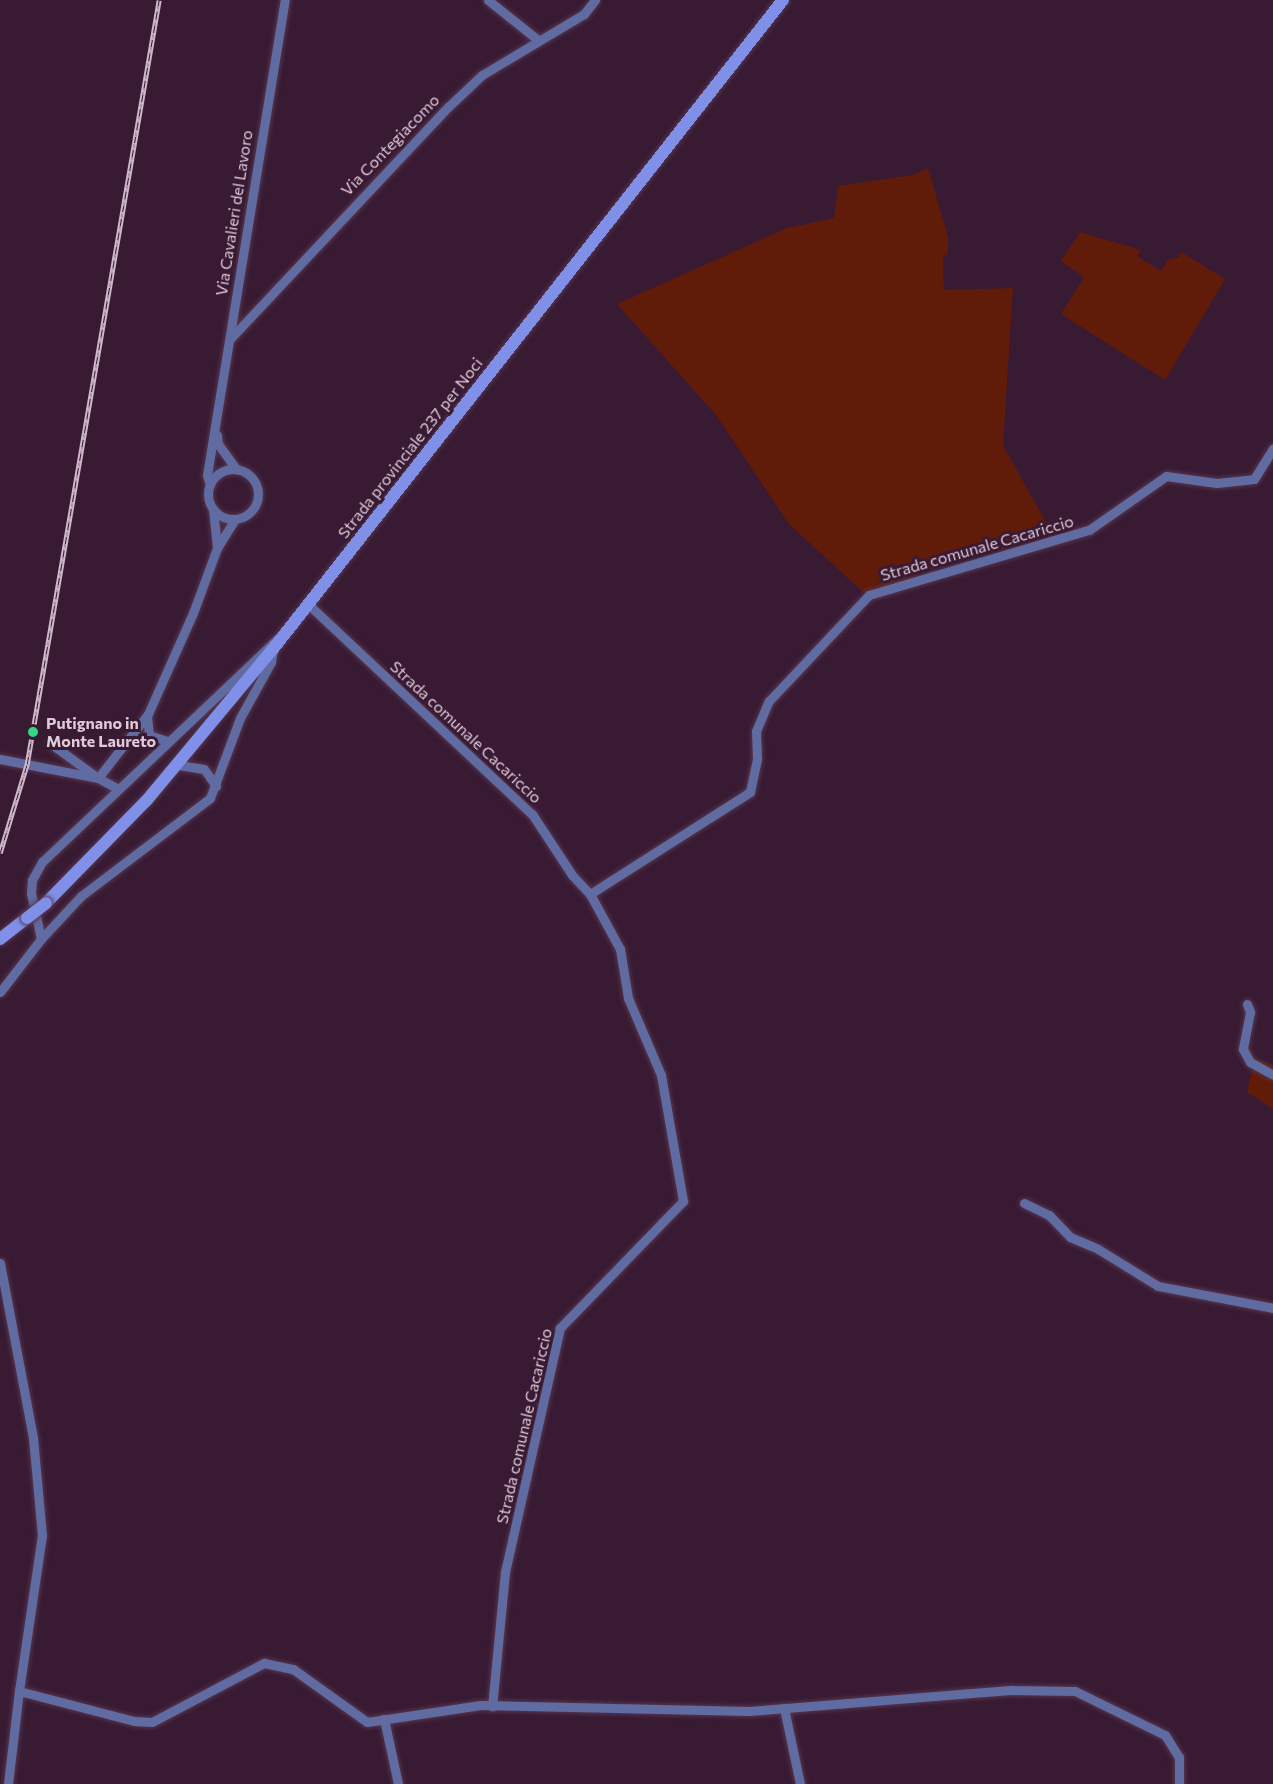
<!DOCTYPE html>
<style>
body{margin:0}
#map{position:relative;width:1273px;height:1784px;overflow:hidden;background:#391a33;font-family:Commissioner,sans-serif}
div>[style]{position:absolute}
.green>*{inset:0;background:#601b09}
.roads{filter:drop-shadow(0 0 2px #54364e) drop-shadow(0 0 2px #54364e)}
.minor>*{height:9px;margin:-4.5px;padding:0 4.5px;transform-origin:4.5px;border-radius:4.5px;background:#606ba2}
.minor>.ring{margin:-4.5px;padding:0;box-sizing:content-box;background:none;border:9px solid #606ba2;border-radius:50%}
.secondary>*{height:12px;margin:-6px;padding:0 6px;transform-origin:6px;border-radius:6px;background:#8090e9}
.rail>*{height:4.5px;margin-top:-2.25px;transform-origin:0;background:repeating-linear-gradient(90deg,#391a33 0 7px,#ceb8c9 0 14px);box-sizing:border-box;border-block:2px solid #ceb8c9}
.bridges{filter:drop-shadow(0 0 2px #54364e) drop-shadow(0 0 2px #54364e)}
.secondary-bridge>*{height:12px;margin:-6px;padding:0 6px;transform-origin:6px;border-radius:6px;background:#8090e9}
.dots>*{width:16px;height:16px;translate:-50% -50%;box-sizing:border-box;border:3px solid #391a33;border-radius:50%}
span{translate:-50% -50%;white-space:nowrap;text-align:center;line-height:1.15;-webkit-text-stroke:6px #391a33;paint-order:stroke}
.street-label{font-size:16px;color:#dfcada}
.poi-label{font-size:16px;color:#dfcada;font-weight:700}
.left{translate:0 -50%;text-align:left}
</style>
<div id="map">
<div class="green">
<i style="clip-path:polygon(928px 168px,948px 237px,948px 253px,943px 258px,944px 290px,1013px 288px,1003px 445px,1054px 537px,956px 560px,865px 594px,789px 524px,716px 415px,617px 304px,787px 228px,834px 218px,838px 186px,913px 175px)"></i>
<i style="clip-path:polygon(1080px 232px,1141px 250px,1137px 256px,1161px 271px,1169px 259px,1178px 258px,1181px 252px,1225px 279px,1165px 380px,1061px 314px,1084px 277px,1061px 261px)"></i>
<i style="clip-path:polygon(1254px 1058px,1273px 1065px,1273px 1109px,1247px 1092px)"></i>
</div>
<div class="roads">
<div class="minor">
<i style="left:488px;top:0;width:64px;rotate:38.7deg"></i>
<i style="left:230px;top:339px;width:318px;rotate:-46.8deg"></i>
<i style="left:448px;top:107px;width:47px;rotate:-43.3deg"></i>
<i style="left:482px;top:75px;width:119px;rotate:-30.9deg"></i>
<i style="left:584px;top:14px;width:18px;rotate:-52deg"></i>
<i style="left:217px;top:435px;width:9px;rotate:84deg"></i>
<i style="left:218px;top:444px;width:31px;rotate:54deg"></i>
<i class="ring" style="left:208px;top:469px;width:41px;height:41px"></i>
<i style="left:210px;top:485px;width:10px;rotate:-107deg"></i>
<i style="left:207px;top:475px;width:481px;rotate:-80.7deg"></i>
<i style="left:213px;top:509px;width:39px;rotate:84deg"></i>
<i style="left:308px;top:604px;width:307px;rotate:43.2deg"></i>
<i style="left:532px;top:814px;width:73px;rotate:56.7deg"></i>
<i style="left:572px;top:875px;width:26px;rotate:47deg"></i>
<i style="left:590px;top:894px;width:63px;rotate:61.4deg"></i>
<i style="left:620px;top:949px;width:50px;rotate:80.7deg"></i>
<i style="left:628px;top:998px;width:84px;rotate:66.8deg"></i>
<i style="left:661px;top:1075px;width:128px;rotate:80.1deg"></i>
<i style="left:683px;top:1201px;width:177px;rotate:134.1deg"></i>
<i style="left:560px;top:1328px;width:250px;rotate:102.7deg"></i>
<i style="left:505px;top:1572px;width:135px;rotate:95.5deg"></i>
<i style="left:147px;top:716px;width:19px;rotate:84deg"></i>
<i style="left:149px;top:735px;width:20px;rotate:18deg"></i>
<i style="left:50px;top:743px;width:59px;rotate:36.1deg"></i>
<i style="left:98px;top:778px;width:81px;rotate:-52deg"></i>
<i style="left:148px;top:714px;width:111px;rotate:-66deg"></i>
<i style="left:193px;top:613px;width:69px;rotate:-69.7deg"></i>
<i style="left:217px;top:548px;width:34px;rotate:-58deg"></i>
<i style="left:0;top:759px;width:100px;rotate:11deg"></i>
<i style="left:98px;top:778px;width:21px;rotate:28deg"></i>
<i style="left:178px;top:765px;width:26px;rotate:9deg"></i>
<i style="left:204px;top:769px;width:21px;rotate:55deg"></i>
<i style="left:590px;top:894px;width:190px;rotate:-32.5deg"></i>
<i style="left:750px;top:792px;width:34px;rotate:-78deg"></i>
<i style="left:757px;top:759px;width:28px;rotate:-92deg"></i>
<i style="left:756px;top:731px;width:33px;rotate:-67deg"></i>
<i style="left:769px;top:701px;width:146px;rotate:-46.7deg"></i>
<i style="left:869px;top:595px;width:229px;rotate:-16.5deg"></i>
<i style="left:1089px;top:530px;width:94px;rotate:-35deg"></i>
<i style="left:1166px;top:476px;width:51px;rotate:7.8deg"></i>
<i style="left:1217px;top:483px;width:37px;rotate:-6deg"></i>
<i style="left:1254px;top:479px;width:36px;rotate:-58deg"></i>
<i style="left:41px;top:939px;width:47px;rotate:-102.3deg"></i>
<i style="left:31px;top:893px;width:13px;rotate:-86deg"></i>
<i style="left:32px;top:880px;width:21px;rotate:-61deg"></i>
<i style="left:42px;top:862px;width:331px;rotate:-43.5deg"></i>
<i style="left:0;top:992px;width:67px;rotate:-52.3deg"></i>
<i style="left:41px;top:939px;width:59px;rotate:-47.1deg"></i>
<i style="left:81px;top:896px;width:162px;rotate:-37.2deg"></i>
<i style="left:210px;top:798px;width:85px;rotate:-69.4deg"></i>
<i style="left:240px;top:718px;width:64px;rotate:-61deg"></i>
<i style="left:271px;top:662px;width:13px;rotate:-81deg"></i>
<i style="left:1247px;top:1004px;width:9px;rotate:69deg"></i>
<i style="left:1250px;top:1012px;width:38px;rotate:101deg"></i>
<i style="left:1243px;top:1049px;width:15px;rotate:62deg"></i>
<i style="left:1250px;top:1062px;width:26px;rotate:29deg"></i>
<i style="left:1024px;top:1203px;width:28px;rotate:26deg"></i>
<i style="left:1049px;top:1215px;width:30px;rotate:46deg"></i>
<i style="left:1070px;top:1237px;width:30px;rotate:23deg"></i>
<i style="left:1098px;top:1249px;width:70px;rotate:31.7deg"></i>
<i style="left:1158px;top:1286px;width:117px;rotate:10.8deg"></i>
<i style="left:0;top:1263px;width:178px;rotate:79.3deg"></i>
<i style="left:33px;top:1438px;width:97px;rotate:84.7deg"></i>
<i style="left:42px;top:1535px;width:158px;rotate:98.4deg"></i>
<i style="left:19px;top:1691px;width:119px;rotate:14.6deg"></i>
<i style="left:134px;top:1721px;width:18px;rotate:3deg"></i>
<i style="left:152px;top:1722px;width:127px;rotate:-27.8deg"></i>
<i style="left:264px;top:1663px;width:30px;rotate:12deg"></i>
<i style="left:293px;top:1669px;width:91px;rotate:35.6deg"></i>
<i style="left:367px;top:1722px;width:115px;rotate:-8.5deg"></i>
<i style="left:481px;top:1705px;width:268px;rotate:1.3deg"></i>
<i style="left:749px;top:1711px;width:262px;rotate:-4.6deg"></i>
<i style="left:1010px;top:1690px;width:65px;rotate:0.9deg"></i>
<i style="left:1075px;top:1691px;width:100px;rotate:26.1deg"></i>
<i style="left:1165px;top:1735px;width:26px;rotate:58deg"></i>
<i style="left:1179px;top:1757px;width:27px;rotate:90deg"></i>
<i style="left:784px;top:1708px;width:78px;rotate:78.1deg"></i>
<i style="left:384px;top:1719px;width:66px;rotate:77.8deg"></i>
<i style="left:8px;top:1784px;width:94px;rotate:-83.3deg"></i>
</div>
<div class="secondary">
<i style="left:46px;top:903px;width:144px;rotate:-45.6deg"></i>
<i style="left:147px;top:800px;width:197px;rotate:-50.2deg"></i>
<i style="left:273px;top:649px;width:825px;rotate:-51.84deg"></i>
<i style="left:0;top:939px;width:34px;rotate:-38deg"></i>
</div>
</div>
<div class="rail">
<i style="left:0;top:853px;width:93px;rotate:-73.1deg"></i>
<i style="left:27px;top:764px;width:775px;rotate:-80.2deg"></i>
</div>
<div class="bridges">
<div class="secondary-bridge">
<i style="left:27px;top:918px;width:24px;rotate:-38deg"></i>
</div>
</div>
<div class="dots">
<i style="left:33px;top:732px;background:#32d882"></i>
</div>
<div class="street-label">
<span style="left:390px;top:145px;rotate:-46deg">Via Contegiacomo</span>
<span style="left:234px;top:213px;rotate:-81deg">Via Cavalieri del Lavoro</span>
<span style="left:410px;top:448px;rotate:-52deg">Strada provinciale 237 per Noci</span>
<span style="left:977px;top:548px;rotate:-16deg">Strada comunale Cacariccio</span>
<span style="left:466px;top:732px;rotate:43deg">Strada comunale Cacariccio</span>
<span style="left:524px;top:1426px;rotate:-77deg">Strada comunale Cacariccio</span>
</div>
<div class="poi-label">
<span class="left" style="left:46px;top:732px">Putignano in<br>Monte Laureto</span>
</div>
</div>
